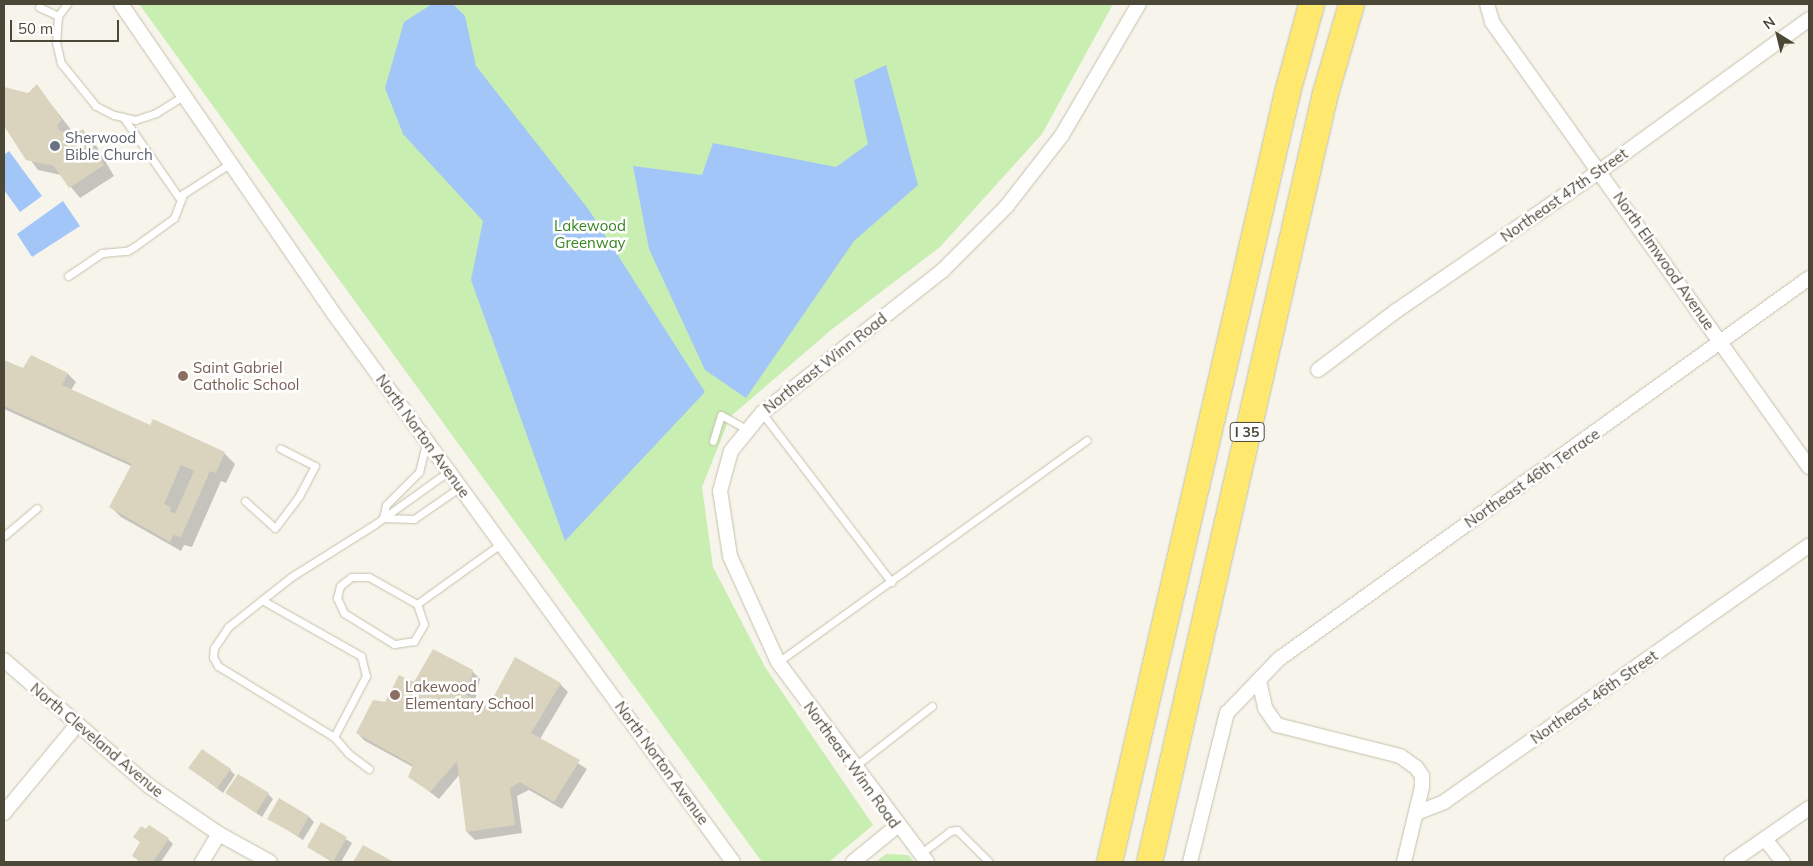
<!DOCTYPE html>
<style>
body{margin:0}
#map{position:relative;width:1813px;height:866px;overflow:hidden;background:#f7f5eb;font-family:Mulish,sans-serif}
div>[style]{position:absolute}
.green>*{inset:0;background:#c8eeb1}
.water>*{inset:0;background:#a3c6f8}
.shadow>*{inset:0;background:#0003}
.building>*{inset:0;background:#dad4bf}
.roads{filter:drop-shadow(0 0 1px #c4c0ac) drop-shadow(0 0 1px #c4c0ac)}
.service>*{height:7px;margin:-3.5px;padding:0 3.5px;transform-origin:3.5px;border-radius:3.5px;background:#fff}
.minor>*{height:14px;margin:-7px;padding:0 7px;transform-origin:7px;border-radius:7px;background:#fff}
.motorway>*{height:25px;margin:-12.5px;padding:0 12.5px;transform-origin:12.5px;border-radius:12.5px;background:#ffe86e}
.dots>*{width:14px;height:14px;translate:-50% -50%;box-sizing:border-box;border:2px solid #fff;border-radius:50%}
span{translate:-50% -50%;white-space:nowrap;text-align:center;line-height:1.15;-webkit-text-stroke:5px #fff;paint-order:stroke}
.shield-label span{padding:1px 4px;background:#fff;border:1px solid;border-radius:4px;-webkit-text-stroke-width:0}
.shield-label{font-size:14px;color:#4c4837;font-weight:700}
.worship-label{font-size:15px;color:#5b616d}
.left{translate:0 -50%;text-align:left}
.street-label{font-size:15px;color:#4c4837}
.park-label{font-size:15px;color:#378623}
.education-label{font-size:15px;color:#785e54}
.frame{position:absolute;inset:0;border:5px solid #4c4837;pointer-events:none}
.north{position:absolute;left:1753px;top:10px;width:50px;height:50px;-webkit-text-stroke:4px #fff;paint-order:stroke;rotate:324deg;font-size:14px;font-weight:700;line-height:20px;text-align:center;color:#4c4837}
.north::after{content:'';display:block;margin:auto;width:18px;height:22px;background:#4c4837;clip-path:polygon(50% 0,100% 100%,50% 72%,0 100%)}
.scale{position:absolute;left:10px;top:20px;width:109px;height:22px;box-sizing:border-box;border:2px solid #4c4837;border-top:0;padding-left:6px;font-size:15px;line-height:18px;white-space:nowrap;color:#4c4837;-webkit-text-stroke:4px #fff;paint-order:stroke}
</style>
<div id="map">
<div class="green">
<i style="clip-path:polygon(139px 4px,1113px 4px,1042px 134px,940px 247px,831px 330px,730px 417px,702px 487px,713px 567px,765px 667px,873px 825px,829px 862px,762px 862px)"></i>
<i style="clip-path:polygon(886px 854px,908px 855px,914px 862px,876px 862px)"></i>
</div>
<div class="water">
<i style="clip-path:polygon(432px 4px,453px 4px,465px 16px,476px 66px,589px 210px,705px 392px,565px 541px,471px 280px,483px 221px,403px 134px,385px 88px,404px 22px)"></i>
<i style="clip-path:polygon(886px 65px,918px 185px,854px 241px,746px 398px,705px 370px,649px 249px,633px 166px,702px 175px,713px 143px,836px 167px,868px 144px,854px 80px)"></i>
<i style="clip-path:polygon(9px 151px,42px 196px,20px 212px,4px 190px,4px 155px)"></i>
<i style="clip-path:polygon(63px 201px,80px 226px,32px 257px,17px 234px)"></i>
</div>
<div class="shadow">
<i style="clip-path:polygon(37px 86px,72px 131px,70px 133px,83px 131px,94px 142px,114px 176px,80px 198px,61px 175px,38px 170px,4px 124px,4px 88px,28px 94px)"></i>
<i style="clip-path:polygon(32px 357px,68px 374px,76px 382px,71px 390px,149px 426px,224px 453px,235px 464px,226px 483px,221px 481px,192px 547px,184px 545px,181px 551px,121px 517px,111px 507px,131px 466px,4px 409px,4px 361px,24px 370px)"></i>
<i style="clip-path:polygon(472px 671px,480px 679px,475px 701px,489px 709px,560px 684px,568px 692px,540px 739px,587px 769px,562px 809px,529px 790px,517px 796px,522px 833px,475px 840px,467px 832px,460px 774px,439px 799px,409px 776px,413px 767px,365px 741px,357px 733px,385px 704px,415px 683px)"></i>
<i style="clip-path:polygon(190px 768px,230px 770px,235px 775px,223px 793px)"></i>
<i style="clip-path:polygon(227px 793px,268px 794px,273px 799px,262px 817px)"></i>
<i style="clip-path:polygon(309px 817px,314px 822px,303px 840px,269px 818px)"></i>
<i style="clip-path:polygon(321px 824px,352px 843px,341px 862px,332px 862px,308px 847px)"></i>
<i style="clip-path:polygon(135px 837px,168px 839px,173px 844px,161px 862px,140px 862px,133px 856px,141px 843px)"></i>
</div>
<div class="building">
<i style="clip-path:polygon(37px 84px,62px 120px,57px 125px,60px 131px,76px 133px,83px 129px,104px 165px,69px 188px,54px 166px,26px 160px,4px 126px,4px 87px,28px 93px)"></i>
<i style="clip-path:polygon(evenodd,31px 355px,68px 373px,62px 385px,150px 425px,153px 419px,225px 452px,216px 473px,210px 471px,181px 537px,173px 535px,170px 542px,109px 507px,132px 464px,4px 406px,4px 360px,23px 368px,31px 355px,181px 465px,194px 471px,175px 514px,170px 511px,171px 507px,164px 504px,181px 465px)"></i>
<i style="clip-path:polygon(433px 649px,473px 670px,466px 695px,488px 707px,515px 657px,561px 683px,531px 733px,580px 760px,554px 802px,520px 782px,510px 788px,515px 825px,466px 832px,457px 761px,430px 792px,408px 777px,413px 765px,356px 733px,373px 700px,385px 702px,399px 675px,414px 682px)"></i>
<i style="clip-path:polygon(202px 749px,231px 769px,217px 788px,188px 768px)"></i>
<i style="clip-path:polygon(238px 774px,269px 793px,256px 813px,225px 793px)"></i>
<i style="clip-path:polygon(279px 798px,309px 816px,298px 836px,267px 819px)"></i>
<i style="clip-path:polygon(321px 822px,347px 837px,333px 862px,307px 847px)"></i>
<i style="clip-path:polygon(149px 825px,169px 838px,153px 862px,141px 862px,132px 856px,140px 842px,133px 837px,141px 826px,146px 829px)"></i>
<i style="clip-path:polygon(363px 845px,394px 862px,353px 862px)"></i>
</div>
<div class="roads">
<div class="service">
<i style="left:67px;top:4px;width:15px;rotate:127deg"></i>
<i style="left:58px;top:16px;width:26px;rotate:94deg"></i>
<i style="left:56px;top:42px;width:22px;rotate:77deg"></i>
<i style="left:61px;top:63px;width:55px;rotate:50.9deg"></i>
<i style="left:96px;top:106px;width:20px;rotate:27deg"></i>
<i style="left:114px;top:115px;width:22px;rotate:13deg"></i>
<i style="left:135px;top:120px;width:22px;rotate:-18deg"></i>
<i style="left:156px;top:113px;width:34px;rotate:-32deg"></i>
<i style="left:39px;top:7px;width:21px;rotate:25deg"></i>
<i style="left:123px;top:117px;width:100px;rotate:55.2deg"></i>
<i style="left:68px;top:276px;width:41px;rotate:-34.1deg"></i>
<i style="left:102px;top:253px;width:25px;rotate:-5deg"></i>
<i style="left:127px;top:251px;width:8px;rotate:-30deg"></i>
<i style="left:134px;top:247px;width:49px;rotate:-35.9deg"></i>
<i style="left:174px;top:218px;width:26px;rotate:-69deg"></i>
<i style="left:183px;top:194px;width:57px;rotate:-32.9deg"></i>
<i style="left:762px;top:413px;width:213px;rotate:52.6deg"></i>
<i style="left:713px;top:441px;width:27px;rotate:-73deg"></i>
<i style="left:721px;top:415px;width:31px;rotate:29deg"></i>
<i style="left:245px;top:501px;width:40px;rotate:42deg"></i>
<i style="left:275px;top:528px;width:40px;rotate:-53deg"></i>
<i style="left:299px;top:496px;width:34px;rotate:-62deg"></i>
<i style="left:315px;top:466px;width:39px;rotate:-153deg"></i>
<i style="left:383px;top:518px;width:13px;rotate:-77deg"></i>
<i style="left:386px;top:505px;width:47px;rotate:-45deg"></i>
<i style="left:419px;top:472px;width:32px;rotate:-76deg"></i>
<i style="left:383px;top:518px;width:31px;rotate:2deg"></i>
<i style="left:414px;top:519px;width:56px;rotate:-34.8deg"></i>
<i style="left:4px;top:536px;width:43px;rotate:-40.3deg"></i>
<i style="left:262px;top:600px;width:114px;rotate:29.5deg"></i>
<i style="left:361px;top:656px;width:21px;rotate:76deg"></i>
<i style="left:366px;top:676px;width:69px;rotate:117.7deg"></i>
<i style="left:417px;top:604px;width:21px;rotate:71deg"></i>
<i style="left:424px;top:624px;width:20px;rotate:120deg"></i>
<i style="left:414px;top:641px;width:20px;rotate:171deg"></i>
<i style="left:394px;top:644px;width:59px;rotate:-148.2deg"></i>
<i style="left:344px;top:613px;width:17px;rotate:-115deg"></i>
<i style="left:337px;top:598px;width:12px;rotate:-76deg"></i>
<i style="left:340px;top:586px;width:14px;rotate:-39deg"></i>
<i style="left:351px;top:577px;width:18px"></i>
<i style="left:369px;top:577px;width:55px;rotate:29.4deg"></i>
<i style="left:417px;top:604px;width:105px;rotate:-35.7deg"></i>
<i style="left:778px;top:662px;width:380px;rotate:-35.7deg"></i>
<i style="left:854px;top:767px;width:99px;rotate:-38deg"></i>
<i style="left:369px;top:769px;width:26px;rotate:-143deg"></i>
<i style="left:348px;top:753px;width:21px;rotate:-131deg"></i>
<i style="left:334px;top:737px;width:136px;rotate:-148.5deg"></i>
<i style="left:218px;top:666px;width:10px;rotate:-119deg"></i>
<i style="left:213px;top:657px;width:9px;rotate:-84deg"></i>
<i style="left:214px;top:648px;width:25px;rotate:-56deg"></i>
<i style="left:228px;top:627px;width:80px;rotate:-38.4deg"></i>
<i style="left:291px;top:577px;width:99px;rotate:-32.2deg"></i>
<i style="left:375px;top:524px;width:91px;rotate:-35.6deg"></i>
<i style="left:920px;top:854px;width:38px;rotate:-37deg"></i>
<i style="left:950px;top:831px;width:7px;rotate:-8deg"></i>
<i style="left:957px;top:830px;width:45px;rotate:45deg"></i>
</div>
<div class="minor">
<i style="left:121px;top:4px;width:376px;rotate:55.5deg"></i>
<i style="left:334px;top:314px;width:678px;rotate:53.94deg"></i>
<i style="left:1487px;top:4px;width:19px;rotate:74deg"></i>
<i style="left:1492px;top:22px;width:546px;rotate:54.54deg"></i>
<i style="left:1318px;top:370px;width:98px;rotate:-37.1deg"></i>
<i style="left:1396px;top:311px;width:247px;rotate:-34.5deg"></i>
<i style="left:1600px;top:171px;width:258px;rotate:-36deg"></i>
<i style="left:4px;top:660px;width:192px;rotate:41deg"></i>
<i style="left:149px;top:786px;width:85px;rotate:34.4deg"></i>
<i style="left:219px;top:834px;width:58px;rotate:28.8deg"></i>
<i style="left:1259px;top:681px;width:28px;rotate:77deg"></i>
<i style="left:1265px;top:708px;width:21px;rotate:55deg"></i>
<i style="left:1277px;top:725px;width:127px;rotate:14.1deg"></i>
<i style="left:1400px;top:756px;width:19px;rotate:35deg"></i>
<i style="left:1416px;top:767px;width:11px;rotate:56deg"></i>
<i style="left:1422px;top:776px;width:11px;rotate:90deg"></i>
<i style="left:1422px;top:787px;width:77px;rotate:103.5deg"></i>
<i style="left:4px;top:813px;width:113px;rotate:-50.4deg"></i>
<i style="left:1416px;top:813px;width:30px;rotate:-21deg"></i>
<i style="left:1444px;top:802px;width:446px;rotate:-35.1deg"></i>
<i style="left:1765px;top:839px;width:29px;rotate:52deg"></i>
<i style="left:202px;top:862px;width:33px;rotate:-59deg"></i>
<i style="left:853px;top:862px;width:57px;rotate:-39.3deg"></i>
<i style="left:927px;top:862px;width:249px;rotate:-126.7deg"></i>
<i style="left:778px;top:662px;width:116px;rotate:-114.4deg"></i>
<i style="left:730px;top:556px;width:66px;rotate:-98.7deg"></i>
<i style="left:720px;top:491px;width:41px;rotate:-74.6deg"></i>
<i style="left:731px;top:451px;width:49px;rotate:-50.8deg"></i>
<i style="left:762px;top:413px;width:229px;rotate:-38.3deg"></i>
<i style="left:942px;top:271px;width:91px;rotate:-45deg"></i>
<i style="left:1006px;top:207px;width:91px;rotate:-52.1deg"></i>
<i style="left:1062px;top:135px;width:152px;rotate:-59.6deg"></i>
<i style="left:1190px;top:862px;width:154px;rotate:-76.1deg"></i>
<i style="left:1227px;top:713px;width:75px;rotate:-46.1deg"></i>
<i style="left:1279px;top:659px;width:653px;rotate:-35.71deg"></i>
<i style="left:1731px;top:862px;width:95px;rotate:-34.7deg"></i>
</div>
<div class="motorway">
<i style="left:1109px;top:862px;width:790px;rotate:-76.98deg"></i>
<i style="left:1287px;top:92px;width:91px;rotate:-74.7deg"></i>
<i style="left:1149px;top:862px;width:789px;rotate:-77.11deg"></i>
<i style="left:1325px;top:93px;width:93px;rotate:-73.7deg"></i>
</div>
</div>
<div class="dots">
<i style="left:55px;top:146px;background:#6b7280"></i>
<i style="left:183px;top:376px;background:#8d6e63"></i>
<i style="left:395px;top:695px;background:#8d6e63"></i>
</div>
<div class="shield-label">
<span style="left:1247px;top:432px">I 35</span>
</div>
<div class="worship-label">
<span class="left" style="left:65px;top:146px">Sherwood<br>Bible Church</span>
</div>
<div class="street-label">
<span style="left:1564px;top:195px;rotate:-35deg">Northeast 47th Street</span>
<span style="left:1664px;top:261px;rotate:55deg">North Elmwood Avenue</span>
<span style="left:825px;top:363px;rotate:-38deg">Northeast Winn Road</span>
<span style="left:423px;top:436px;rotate:54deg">North Norton Avenue</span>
<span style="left:1532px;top:478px;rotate:-35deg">Northeast 46th Terrace</span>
<span style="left:1594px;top:697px;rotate:-35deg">Northeast 46th Street</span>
<span style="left:97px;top:740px;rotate:40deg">North Cleveland Avenue</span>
<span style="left:662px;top:763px;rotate:54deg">North Norton Avenue</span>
<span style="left:852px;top:765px;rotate:54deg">Northeast Winn Road</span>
</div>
<div class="park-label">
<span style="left:590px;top:234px">Lakewood<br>Greenway</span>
</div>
<div class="education-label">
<span class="left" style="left:193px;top:376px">Saint Gabriel<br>Catholic School</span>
<span class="left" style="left:405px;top:695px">Lakewood<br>Elementary School</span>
</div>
<div class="frame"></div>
<div class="north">N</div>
<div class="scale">50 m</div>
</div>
